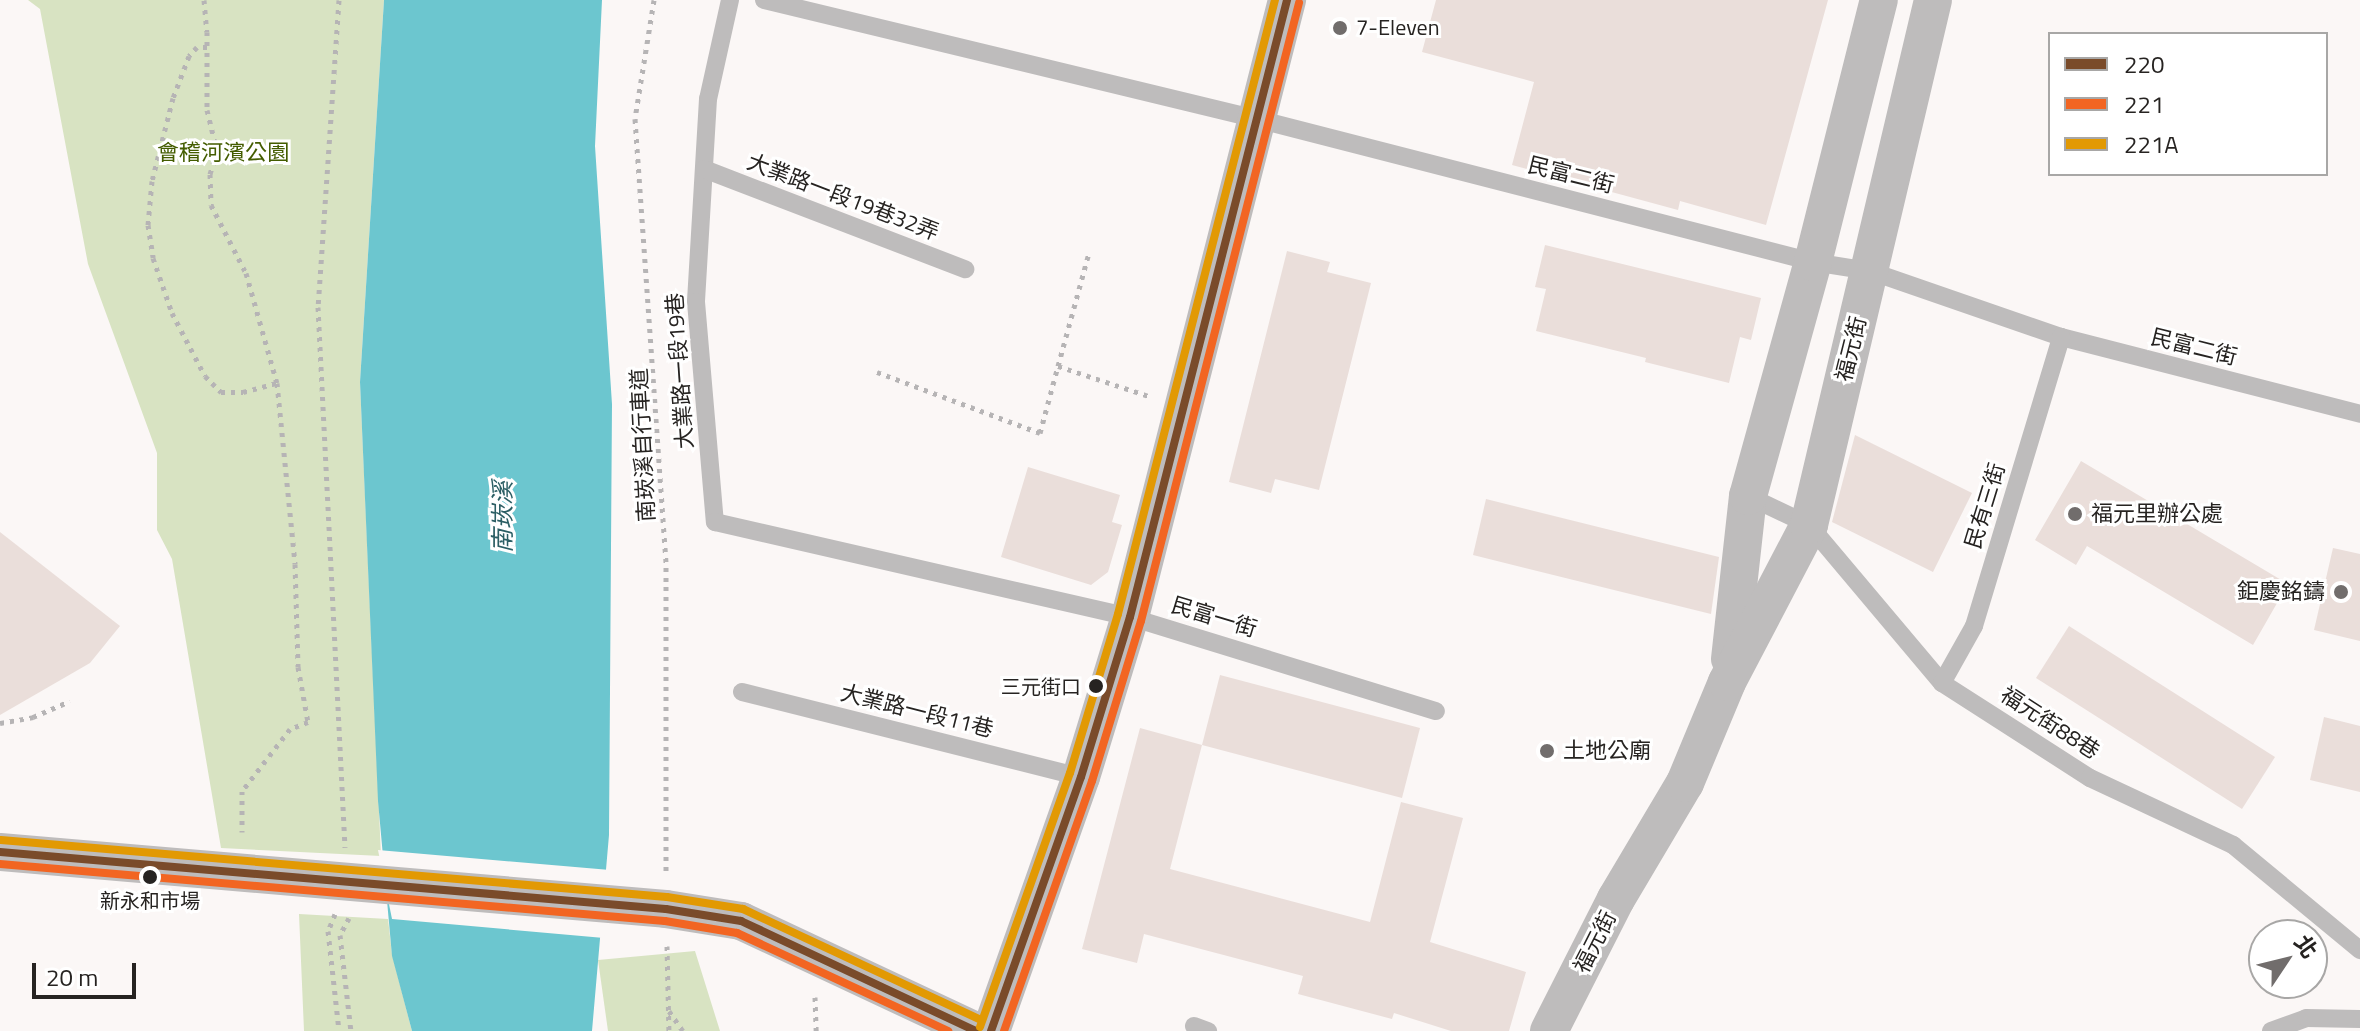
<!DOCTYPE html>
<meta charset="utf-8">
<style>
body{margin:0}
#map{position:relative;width:2360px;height:1031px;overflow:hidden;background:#fbf7f6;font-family:"Titillium Web","Noto Sans TC",sans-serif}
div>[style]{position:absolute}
.green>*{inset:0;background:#d8e3c2}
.water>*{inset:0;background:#6cc6cf}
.pier>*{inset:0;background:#fbf7f6}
.building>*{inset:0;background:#eadeda}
.path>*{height:5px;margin-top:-2.5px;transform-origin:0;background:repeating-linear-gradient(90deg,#b6b4b5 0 4px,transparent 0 10px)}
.service>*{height:18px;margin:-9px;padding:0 9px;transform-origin:9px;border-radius:9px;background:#bebcbc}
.minor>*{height:38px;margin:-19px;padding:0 19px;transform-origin:19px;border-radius:19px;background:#bebcbc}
.bus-1>*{height:8px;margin:-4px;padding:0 4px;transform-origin:4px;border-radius:4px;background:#7a4b2a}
.bus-2>*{height:8px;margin:-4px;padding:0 4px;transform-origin:4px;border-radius:4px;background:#f26522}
.bus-3>*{height:8px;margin:-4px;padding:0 4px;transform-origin:4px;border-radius:4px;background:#e29903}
.dots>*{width:22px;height:22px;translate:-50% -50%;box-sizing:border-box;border:4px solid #fff;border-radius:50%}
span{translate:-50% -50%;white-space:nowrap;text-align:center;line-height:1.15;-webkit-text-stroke:6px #fff;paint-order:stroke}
.bus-label{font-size:20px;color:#262321}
.right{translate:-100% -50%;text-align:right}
.poi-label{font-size:22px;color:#262321}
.left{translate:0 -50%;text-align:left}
.park-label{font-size:22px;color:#445d01}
.street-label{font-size:22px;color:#262321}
.water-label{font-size:24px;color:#2b5e64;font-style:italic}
.legend{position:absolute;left:2048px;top:32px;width:280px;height:144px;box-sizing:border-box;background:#fff;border:2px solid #a8a7a6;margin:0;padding:10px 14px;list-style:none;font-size:24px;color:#262321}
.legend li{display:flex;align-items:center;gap:16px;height:40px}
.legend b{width:40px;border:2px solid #a8a7a6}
.north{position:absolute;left:2248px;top:919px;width:80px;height:80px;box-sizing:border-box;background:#fff;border:2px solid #a8a7a6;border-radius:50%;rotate:55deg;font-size:22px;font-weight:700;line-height:32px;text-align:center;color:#262321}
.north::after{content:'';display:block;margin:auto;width:28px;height:36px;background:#716d6c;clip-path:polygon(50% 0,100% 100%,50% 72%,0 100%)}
.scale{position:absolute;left:32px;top:963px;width:104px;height:36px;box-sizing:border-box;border:4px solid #262321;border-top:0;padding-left:10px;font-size:24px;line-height:28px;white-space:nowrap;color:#262321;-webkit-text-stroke:6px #fff;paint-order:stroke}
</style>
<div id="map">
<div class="green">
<i style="clip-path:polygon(28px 0,384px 0,360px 382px,381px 856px,221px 848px,172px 559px,157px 530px,157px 453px,88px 264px,40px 9px)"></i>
<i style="clip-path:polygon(299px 914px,388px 919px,392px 954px,412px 1031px,304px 1031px)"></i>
<i style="clip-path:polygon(695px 951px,720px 1031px,608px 1031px,598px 960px)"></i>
</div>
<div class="water">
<i style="clip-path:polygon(384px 0,602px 0,595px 146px,612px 404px,609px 835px,592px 1031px,412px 1031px,392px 956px,378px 801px,360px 382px)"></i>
</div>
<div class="pier">
<i style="clip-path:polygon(378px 850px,610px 870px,604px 938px,392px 919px)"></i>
</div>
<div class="building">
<i style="clip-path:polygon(1436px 0,1828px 0,1766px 225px,1680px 201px,1678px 210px,1512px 165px,1534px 82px,1422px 52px)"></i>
<i style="clip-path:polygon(1545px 245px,1761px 298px,1751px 340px,1740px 337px,1729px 383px,1645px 362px,1646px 358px,1536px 331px,1546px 289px,1535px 287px)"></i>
<i style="clip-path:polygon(1287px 251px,1330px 262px,1327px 272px,1371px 283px,1319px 490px,1275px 479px,1271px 493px,1229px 482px)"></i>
<i style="clip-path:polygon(1855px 435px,1972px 493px,1933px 572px,1832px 522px)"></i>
<i style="clip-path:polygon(2081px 461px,2288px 584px,2253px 645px,2087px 546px,2076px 565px,2035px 540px)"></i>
<i style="clip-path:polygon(1028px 467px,1120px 495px,1112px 522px,1122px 525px,1108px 572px,1091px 585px,1001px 557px)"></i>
<i style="clip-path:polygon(1486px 499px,1719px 557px,1711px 614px,1473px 555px)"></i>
<i style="clip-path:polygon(0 532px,120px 626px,90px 663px,0 715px)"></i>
<i style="clip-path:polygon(2333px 548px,2360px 554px,2360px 641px,2314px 630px)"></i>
<i style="clip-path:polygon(2069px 626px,2275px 757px,2242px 809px,2036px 678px)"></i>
<i style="clip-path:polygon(1220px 675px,1420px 728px,1402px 798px,1202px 745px)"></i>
<i style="clip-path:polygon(2324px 717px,2360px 726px,2360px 792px,2310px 780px)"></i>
<i style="clip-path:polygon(1140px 728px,1202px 745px,1170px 869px,1370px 922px,1401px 802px,1463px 818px,1430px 942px,1526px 972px,1509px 1031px,1451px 1031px,1394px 1013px,1392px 1019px,1298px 994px,1303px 976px,1144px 934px,1137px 963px,1082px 949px)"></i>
</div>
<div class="path">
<i style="left:204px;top:0;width:32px;rotate:85deg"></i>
<i style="left:207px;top:32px;width:78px;rotate:90deg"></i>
<i style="left:207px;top:110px;width:42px;rotate:76.3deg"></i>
<i style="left:217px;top:151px;width:24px;rotate:107deg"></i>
<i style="left:210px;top:174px;width:31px;rotate:88deg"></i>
<i style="left:211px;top:205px;width:76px;rotate:62.8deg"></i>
<i style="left:246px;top:273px;width:114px;rotate:74.3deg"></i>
<i style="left:277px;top:383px;width:182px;rotate:84.3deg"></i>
<i style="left:295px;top:564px;width:103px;rotate:88.3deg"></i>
<i style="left:298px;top:667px;width:56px;rotate:79.7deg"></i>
<i style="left:308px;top:722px;width:19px;rotate:159deg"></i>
<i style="left:290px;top:729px;width:78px;rotate:127.7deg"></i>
<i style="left:242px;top:791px;width:41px;rotate:90deg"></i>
<i style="left:339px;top:0;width:308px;rotate:93.9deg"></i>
<i style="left:318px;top:307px;width:541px;rotate:87.14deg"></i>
<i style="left:654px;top:0;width:121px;rotate:99.1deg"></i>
<i style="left:635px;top:119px;width:449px;rotate:86deg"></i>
<i style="left:666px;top:567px;width:305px;rotate:90deg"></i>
<i style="left:207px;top:47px;width:10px;rotate:180deg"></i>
<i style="left:197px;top:47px;width:12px;rotate:132deg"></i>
<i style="left:189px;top:56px;width:45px;rotate:110.9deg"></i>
<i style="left:173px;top:98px;width:86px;rotate:104.2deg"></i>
<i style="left:152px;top:181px;width:44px;rotate:95.2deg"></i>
<i style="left:148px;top:225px;width:33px;rotate:81deg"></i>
<i style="left:153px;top:258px;width:58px;rotate:70.9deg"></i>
<i style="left:172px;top:313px;width:71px;rotate:62.4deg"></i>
<i style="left:205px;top:376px;width:23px;rotate:45deg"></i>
<i style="left:221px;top:392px;width:22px"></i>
<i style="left:243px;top:392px;width:35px;rotate:-15deg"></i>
<i style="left:1058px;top:366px;width:117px;rotate:-74.7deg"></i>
<i style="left:877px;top:372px;width:174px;rotate:20.5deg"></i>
<i style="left:1040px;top:433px;width:69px;rotate:-75deg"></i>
<i style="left:1058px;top:366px;width:99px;rotate:18.3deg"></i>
<i style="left:0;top:723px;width:34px;rotate:-10deg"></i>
<i style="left:33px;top:717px;width:40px;rotate:-23.4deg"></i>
<i style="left:335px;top:914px;width:18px;rotate:112deg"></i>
<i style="left:328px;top:931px;width:101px;rotate:83.7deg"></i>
<i style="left:349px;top:918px;width:19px;rotate:118deg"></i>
<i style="left:340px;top:935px;width:97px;rotate:83.5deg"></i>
<i style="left:667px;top:946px;width:85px;rotate:88.7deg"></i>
<i style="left:815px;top:997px;width:34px;rotate:88deg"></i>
<i style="left:669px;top:1011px;width:24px;rotate:55deg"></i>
</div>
<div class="service">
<i style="left:730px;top:0;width:101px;rotate:102.5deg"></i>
<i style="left:708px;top:99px;width:203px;rotate:93.4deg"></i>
<i style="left:696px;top:302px;width:221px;rotate:85.1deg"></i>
<i style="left:715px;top:522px;width:426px;rotate:12.9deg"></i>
<i style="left:1130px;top:617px;width:320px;rotate:17.1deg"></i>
<i style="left:764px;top:0;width:507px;rotate:13.57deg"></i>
<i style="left:1257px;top:119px;width:574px;rotate:14.42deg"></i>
<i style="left:1813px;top:262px;width:58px;rotate:9deg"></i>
<i style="left:1870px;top:271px;width:202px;rotate:19.1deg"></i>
<i style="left:2061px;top:337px;width:309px;rotate:14.4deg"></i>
<i style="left:704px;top:169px;width:280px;rotate:21deg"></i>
<i style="left:1748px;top:496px;width:68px;rotate:25.4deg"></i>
<i style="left:1809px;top:525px;width:207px;rotate:49.9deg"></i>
<i style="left:1942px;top:683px;width:176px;rotate:32.7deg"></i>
<i style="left:2090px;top:778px;width:158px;rotate:25.1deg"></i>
<i style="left:2233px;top:845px;width:165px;rotate:39.6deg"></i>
<i style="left:1942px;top:683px;width:65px;rotate:-60.7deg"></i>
<i style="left:1974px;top:626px;width:302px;rotate:-73.2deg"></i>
<i style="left:742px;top:692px;width:349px;rotate:14.1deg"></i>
<i style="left:1194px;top:1026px;width:15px;rotate:20deg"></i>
<i style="left:2271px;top:1031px;width:37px;rotate:-20deg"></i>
<i style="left:2306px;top:1018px;width:54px;rotate:1.1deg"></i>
</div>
<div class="minor">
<i style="left:1730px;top:659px;width:164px;rotate:-83.7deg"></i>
<i style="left:1748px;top:496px;width:243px;rotate:-74.5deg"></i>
<i style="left:1813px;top:262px;width:270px;rotate:-75.9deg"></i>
<i style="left:0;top:852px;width:668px;rotate:4.89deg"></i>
<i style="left:666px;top:909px;width:76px;rotate:9.1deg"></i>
<i style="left:741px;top:921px;width:259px;rotate:25.1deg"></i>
<i style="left:991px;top:1031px;width:269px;rotate:-70.5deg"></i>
<i style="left:1081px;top:777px;width:167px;rotate:-73deg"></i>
<i style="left:1130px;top:617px;width:637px;rotate:-75.72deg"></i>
<i style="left:1549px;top:1031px;width:148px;rotate:-63.1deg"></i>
<i style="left:1616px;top:899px;width:135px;rotate:-59.3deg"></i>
<i style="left:1685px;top:783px;width:109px;rotate:-67.4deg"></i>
<i style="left:1727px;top:682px;width:177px;rotate:-62.4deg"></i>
<i style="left:1809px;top:525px;width:539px;rotate:-76.71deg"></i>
</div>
<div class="bus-1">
<i style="left:0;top:852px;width:668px;rotate:4.89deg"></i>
<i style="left:666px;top:909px;width:76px;rotate:9.1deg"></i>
<i style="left:741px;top:921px;width:259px;rotate:25.1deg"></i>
<i style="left:991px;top:1031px;width:269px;rotate:-70.5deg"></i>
<i style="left:1081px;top:777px;width:167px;rotate:-73deg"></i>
<i style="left:1130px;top:617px;width:637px;rotate:-75.72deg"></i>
</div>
<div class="bus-2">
<i style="left:0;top:864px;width:667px;rotate:4.9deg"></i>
<i style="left:665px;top:921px;width:73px;rotate:9.5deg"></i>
<i style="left:737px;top:933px;width:233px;rotate:24.9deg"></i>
<i style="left:1004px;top:1031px;width:265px;rotate:-70.6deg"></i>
<i style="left:1092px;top:781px;width:167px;rotate:-73deg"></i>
<i style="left:1141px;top:621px;width:638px;rotate:-75.66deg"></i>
</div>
<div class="bus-3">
<i style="left:1px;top:840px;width:668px;rotate:4.89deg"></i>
<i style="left:667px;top:897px;width:77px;rotate:9deg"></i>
<i style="left:743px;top:909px;width:263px;rotate:25deg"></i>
<i style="left:980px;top:1027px;width:269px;rotate:-70.5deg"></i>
<i style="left:1070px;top:773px;width:166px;rotate:-73.2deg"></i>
<i style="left:1118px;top:614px;width:634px;rotate:-75.66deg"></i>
</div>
<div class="dots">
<i style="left:1340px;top:28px;background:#716d6c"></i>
<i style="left:2075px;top:514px;background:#716d6c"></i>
<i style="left:2341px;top:592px;background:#716d6c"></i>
<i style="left:1096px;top:686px;background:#262321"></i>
<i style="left:1547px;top:751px;background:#716d6c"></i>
<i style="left:150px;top:877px;background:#262321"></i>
</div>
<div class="bus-label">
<span class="right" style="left:1081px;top:686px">三元街口</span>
<span style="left:150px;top:900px">新永和市場</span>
</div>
<div class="poi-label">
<span class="left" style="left:1356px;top:28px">7-Eleven</span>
<span class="left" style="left:2091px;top:514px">福元里辦公處</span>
<span class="right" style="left:2325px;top:592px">鉅慶銘鑄</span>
<span class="left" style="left:1563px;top:751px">土地公廟</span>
</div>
<div class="park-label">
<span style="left:223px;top:153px">會稽河濱公園</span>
</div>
<div class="street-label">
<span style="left:1571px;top:175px;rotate:14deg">民富二街</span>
<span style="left:843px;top:197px;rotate:21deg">大業路一段19巷32弄</span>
<span style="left:2194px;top:347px;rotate:14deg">民富二街</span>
<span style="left:1851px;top:349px;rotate:-76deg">福元街</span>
<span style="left:680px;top:371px;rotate:-94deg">大業路一段19巷</span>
<span style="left:643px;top:445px;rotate:-93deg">南崁溪自行車道</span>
<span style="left:1985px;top:506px;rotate:-73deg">民有三街</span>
<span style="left:1214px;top:617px;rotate:17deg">民富一街</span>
<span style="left:917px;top:711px;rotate:14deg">大業路一段11巷</span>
<span style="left:2050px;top:723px;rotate:33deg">福元街88巷</span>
<span style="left:1595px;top:942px;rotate:-63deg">福元街</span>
</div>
<div class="water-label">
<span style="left:503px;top:517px;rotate:-90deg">南崁溪</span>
</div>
<ul class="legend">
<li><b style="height:10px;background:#7a4b2a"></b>220</li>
<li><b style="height:10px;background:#f26522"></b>221</li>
<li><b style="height:10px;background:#e29903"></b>221A</li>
</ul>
<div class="north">北</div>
<div class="scale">20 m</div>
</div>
